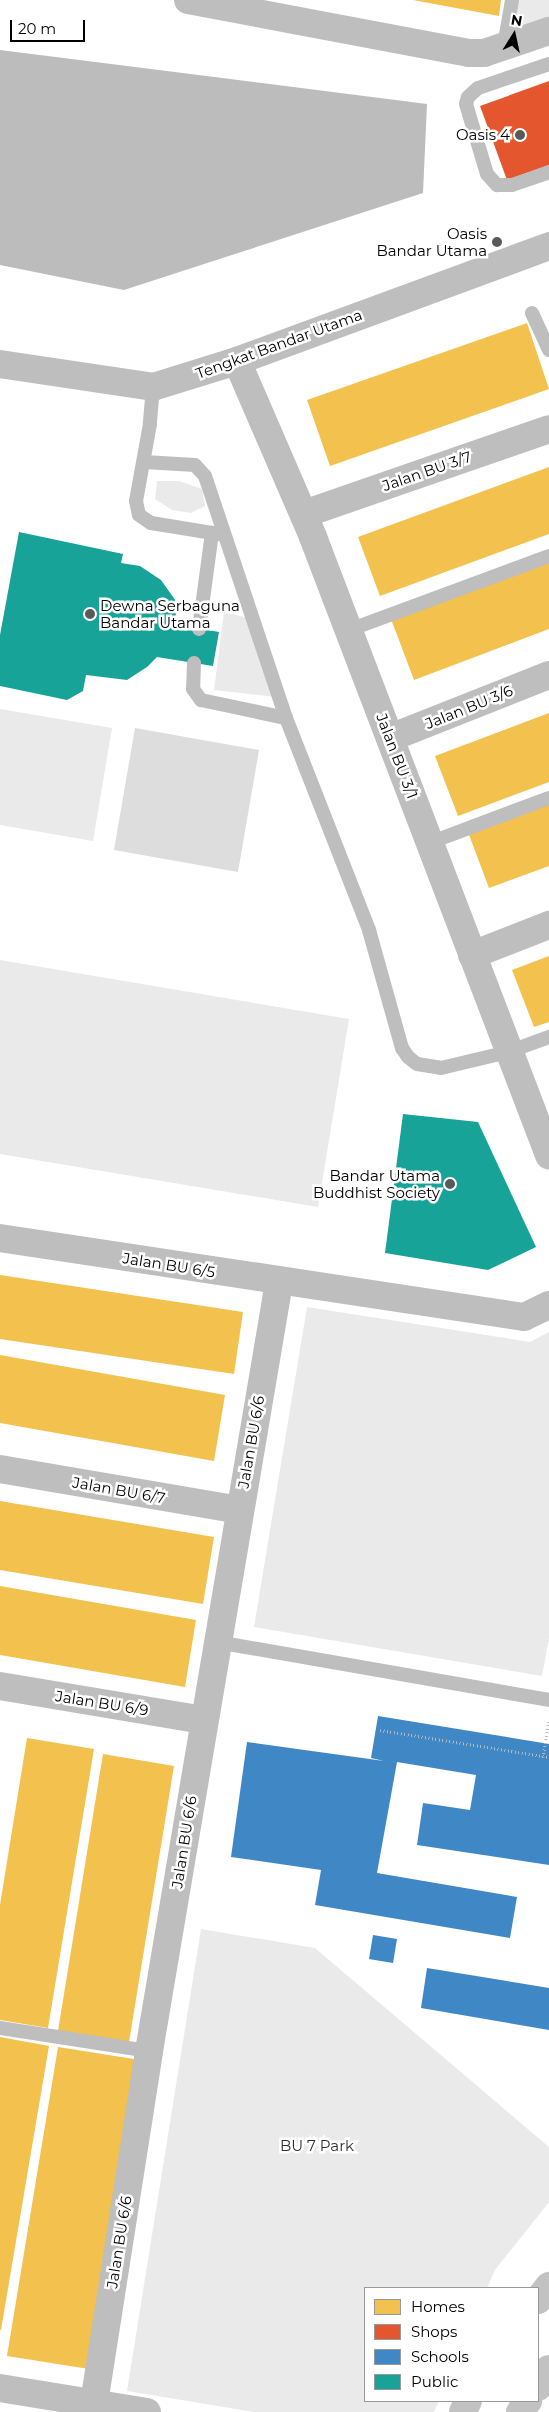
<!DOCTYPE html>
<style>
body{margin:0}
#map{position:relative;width:549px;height:2412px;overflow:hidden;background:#fff;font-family:Montserrat,sans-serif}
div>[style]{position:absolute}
.green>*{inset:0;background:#eaeaea}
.water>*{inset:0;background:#bcbcbc}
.homes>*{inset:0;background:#f2c14e}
.shops>*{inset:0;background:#e4572e}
.schools>*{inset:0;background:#3f88c5}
.public>*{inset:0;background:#17a398}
.building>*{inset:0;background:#ddd}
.path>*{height:3px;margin-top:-1.5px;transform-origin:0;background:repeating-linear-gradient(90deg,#b8b8b8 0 1px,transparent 0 3.5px)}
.service>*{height:14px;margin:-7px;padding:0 7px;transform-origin:7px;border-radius:7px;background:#bebebe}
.minor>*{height:28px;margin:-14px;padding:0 14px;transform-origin:14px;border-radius:14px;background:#bebebe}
.tertiary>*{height:28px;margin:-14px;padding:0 14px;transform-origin:14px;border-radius:14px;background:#bebebe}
.secondary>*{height:28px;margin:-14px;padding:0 14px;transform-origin:14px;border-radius:14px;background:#c2c2c2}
.dots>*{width:14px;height:14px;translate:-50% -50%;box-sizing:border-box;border:2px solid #fff;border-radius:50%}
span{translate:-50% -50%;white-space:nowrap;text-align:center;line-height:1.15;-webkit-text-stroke:5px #fff;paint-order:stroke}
.poi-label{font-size:15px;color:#000}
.right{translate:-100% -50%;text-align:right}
.left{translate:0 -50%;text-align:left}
.street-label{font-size:15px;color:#000}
.park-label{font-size:15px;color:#303030}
.legend{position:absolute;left:364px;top:2287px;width:175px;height:115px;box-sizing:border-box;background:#fff;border:1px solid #999;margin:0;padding:6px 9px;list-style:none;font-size:15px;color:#000}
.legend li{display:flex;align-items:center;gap:10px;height:25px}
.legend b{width:25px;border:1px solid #999}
.north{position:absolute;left:489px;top:10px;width:50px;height:50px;-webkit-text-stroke:4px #fff;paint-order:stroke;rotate:10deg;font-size:14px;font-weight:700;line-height:20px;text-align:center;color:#000}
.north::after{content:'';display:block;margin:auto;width:18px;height:22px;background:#000;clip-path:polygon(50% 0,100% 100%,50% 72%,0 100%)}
.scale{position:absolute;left:10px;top:20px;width:75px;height:22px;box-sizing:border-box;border:2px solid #000;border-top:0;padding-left:6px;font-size:15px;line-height:18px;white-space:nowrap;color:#000;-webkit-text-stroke:4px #fff;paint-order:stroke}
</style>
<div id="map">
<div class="green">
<i style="clip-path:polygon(517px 0,549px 0,549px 17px,512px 29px)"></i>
<i style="clip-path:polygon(157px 481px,179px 481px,202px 489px,205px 506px,191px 513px,172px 510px,155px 499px)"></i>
<i style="clip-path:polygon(224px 612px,256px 620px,277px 697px,214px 690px)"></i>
<i style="clip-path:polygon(0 709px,112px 728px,93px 841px,0 825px)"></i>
<i style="clip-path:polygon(0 960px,349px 1019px,318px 1207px,0 1154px)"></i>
<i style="clip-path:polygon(307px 1307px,530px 1342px,549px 1332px,549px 1638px,542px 1676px,254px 1627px)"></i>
<i style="clip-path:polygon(201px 1929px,315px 1948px,549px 2147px,549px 2202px,495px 2270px,487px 2288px,365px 2288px,365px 2401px,439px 2401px,434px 2412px,254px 2412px,127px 2391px)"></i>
</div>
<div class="water">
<i style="clip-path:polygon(0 50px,427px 104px,423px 193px,124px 290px,0 265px)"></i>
</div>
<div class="homes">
<i style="clip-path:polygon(413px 0,501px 0,499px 16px)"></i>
<i style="clip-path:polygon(527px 323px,549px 389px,330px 466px,307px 400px)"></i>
<i style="clip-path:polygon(549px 467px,549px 534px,380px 596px,358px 537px)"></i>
<i style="clip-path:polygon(549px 559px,549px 629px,414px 680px,391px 619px)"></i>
<i style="clip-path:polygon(549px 713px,549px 782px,458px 816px,435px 756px)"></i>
<i style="clip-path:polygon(549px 802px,549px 866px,489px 888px,468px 832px)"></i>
<i style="clip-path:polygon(549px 956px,549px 1022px,534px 1027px,512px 970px)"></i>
<i style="clip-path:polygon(0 1275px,243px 1312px,234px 1374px,0 1339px)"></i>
<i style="clip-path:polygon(0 1355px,225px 1395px,214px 1461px,0 1423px)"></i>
<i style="clip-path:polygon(0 1501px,214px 1537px,203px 1604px,0 1570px)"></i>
<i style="clip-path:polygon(0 1586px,196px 1620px,185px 1687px,0 1655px)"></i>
<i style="clip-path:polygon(27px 1738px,94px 1749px,48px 2028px,0 2020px,0 1905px)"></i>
<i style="clip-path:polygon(103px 1754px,174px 1766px,129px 2042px,58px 2031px)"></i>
<i style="clip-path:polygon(0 2037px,49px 2046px,1px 2330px,0 2330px)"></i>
<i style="clip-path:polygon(58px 2047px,140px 2060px,89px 2369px,7px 2356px)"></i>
</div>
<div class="shops">
<i style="clip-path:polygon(549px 81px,549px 165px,507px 180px,480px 106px)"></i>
</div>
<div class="schools">
<i style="clip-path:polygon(378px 1716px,549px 1744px,549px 1865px,417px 1845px,423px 1803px,470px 1810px,476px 1775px,397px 1762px,377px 1873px,517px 1897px,510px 1938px,315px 1905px,321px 1870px,231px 1857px,247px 1742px,384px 1761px,371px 1758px)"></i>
<i style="clip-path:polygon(373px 1935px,397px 1939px,393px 1963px,369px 1959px)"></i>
<i style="clip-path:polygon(427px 1968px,549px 1988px,549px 2030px,421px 2008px)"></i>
</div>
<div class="public">
<i style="clip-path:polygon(19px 532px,123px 554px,121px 563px,140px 566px,161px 580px,178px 604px,174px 624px,219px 632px,213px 666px,157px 657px,147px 667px,127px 680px,86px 675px,83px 691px,67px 700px,0 686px,0 635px)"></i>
<i style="clip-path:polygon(403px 1114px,478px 1122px,536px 1247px,488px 1270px,385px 1253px)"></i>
</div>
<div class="building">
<i style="clip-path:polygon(135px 728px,259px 750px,238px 872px,114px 850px)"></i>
</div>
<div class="path">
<i style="left:380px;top:1730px;width:171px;rotate:9.1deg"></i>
<i style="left:543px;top:1757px;width:37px;rotate:-81deg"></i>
</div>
<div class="service">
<i style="left:504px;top:46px;width:47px;rotate:-80.1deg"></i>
<i style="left:549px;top:64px;width:75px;rotate:161.3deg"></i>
<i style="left:478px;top:88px;width:13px;rotate:138deg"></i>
<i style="left:468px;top:97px;width:7px;rotate:106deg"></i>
<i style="left:466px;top:104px;width:73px;rotate:73.3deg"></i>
<i style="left:487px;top:174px;width:15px;rotate:48deg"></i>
<i style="left:497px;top:185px;width:15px"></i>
<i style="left:512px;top:185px;width:39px;rotate:-19deg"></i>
<i style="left:532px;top:313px;width:41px;rotate:65.3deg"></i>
<i style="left:153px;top:387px;width:37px;rotate:95deg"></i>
<i style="left:150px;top:424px;width:78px;rotate:100.3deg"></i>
<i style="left:136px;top:501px;width:14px;rotate:78deg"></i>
<i style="left:139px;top:515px;width:14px;rotate:34deg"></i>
<i style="left:151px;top:523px;width:74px;rotate:9.3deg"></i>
<i style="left:144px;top:462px;width:51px;rotate:3.4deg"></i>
<i style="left:195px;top:465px;width:15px;rotate:48deg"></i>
<i style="left:205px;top:476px;width:255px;rotate:71.5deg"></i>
<i style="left:286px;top:718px;width:228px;rotate:68.6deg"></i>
<i style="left:369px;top:930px;width:123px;rotate:74.4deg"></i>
<i style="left:402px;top:1048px;width:11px;rotate:56deg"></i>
<i style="left:408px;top:1057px;width:11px;rotate:38deg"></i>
<i style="left:417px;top:1064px;width:24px;rotate:9deg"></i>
<i style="left:441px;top:1068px;width:69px;rotate:-13.4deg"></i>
<i style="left:508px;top:1052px;width:44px;rotate:-20.1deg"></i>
<i style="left:199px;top:629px;width:97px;rotate:-82.3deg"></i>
<i style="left:349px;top:630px;width:213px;rotate:-20.3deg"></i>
<i style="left:194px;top:663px;width:26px;rotate:92deg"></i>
<i style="left:193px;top:689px;width:14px;rotate:54deg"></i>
<i style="left:201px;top:700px;width:87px;rotate:12deg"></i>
<i style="left:429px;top:843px;width:128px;rotate:-20.6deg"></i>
<i style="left:217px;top:1642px;width:337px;rotate:9.9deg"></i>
<i style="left:0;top:2028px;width:151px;rotate:8.8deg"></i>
</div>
<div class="minor">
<i style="left:188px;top:0;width:286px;rotate:10.7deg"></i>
<i style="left:469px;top:53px;width:15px"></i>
<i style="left:484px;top:53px;width:69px;rotate:-18.7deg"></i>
<i style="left:237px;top:361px;width:192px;rotate:66.6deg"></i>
<i style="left:313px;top:537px;width:662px;rotate:69.1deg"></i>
<i style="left:304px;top:514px;width:259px;rotate:-19.1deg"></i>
<i style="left:390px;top:738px;width:171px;rotate:-21.6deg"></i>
<i style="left:472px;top:955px;width:83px;rotate:-21.3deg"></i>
<i style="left:0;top:1238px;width:530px;rotate:8.57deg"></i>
<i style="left:524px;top:1317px;width:28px;rotate:-26deg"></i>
<i style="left:0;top:1469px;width:242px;rotate:9.7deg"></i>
<i style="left:0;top:1686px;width:207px;rotate:9.5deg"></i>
<i style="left:0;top:2388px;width:149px;rotate:9.3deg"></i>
<i style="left:94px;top:2403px;width:356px;rotate:-81.1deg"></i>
<i style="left:149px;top:2051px;width:780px;rotate:-80.4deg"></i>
</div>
<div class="tertiary">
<i style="left:0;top:364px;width:155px;rotate:8.5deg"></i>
<i style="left:153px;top:387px;width:88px;rotate:-17.2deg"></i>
<i style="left:237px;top:361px;width:333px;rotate:-20.2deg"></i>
</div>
<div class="secondary">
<i style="left:538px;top:2300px;width:18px;rotate:-52deg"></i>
<i style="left:538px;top:2387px;width:21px;rotate:-59deg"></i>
<i style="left:463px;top:2412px;width:12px;rotate:-66deg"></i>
<i style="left:520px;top:2412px;width:14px;rotate:-54deg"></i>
</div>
<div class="dots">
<i style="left:520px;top:135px;background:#595959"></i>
<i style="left:497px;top:242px;background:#595959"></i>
<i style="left:90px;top:614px;background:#595959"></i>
<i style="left:450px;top:1184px;background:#595959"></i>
</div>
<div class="poi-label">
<span class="right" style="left:510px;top:135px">Oasis 4</span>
<span class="right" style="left:487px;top:242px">Oasis<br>Bandar Utama</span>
<span class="left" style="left:100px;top:614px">Dewna Serbaguna<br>Bandar Utama</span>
<span class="right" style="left:440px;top:1184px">Bandar Utama<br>Buddhist Society</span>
</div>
<div class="street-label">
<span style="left:279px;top:344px;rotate:-20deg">Tengkat Bandar Utama</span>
<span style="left:427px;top:471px;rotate:-19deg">Jalan BU 3/7</span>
<span style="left:469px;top:707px;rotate:-22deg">Jalan BU 3/6</span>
<span style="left:397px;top:756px;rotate:69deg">Jalan BU 3/1</span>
<span style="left:169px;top:1265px;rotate:9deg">Jalan BU 6/5</span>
<span style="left:251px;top:1442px;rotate:-80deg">Jalan BU 6/6</span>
<span style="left:119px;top:1490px;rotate:10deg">Jalan BU 6/7</span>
<span style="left:102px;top:1703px;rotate:9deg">Jalan BU 6/9</span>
<span style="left:184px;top:1842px;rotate:-81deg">Jalan BU 6/6</span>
<span style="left:119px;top:2242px;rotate:-81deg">Jalan BU 6/6</span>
</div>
<div class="park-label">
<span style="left:317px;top:2146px">BU 7 Park</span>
</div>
<ul class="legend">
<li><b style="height:14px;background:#f2c14e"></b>Homes</li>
<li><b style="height:14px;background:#e4572e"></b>Shops</li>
<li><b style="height:14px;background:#3f88c5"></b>Schools</li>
<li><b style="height:14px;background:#17a398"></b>Public</li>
</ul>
<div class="north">N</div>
<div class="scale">20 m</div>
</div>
